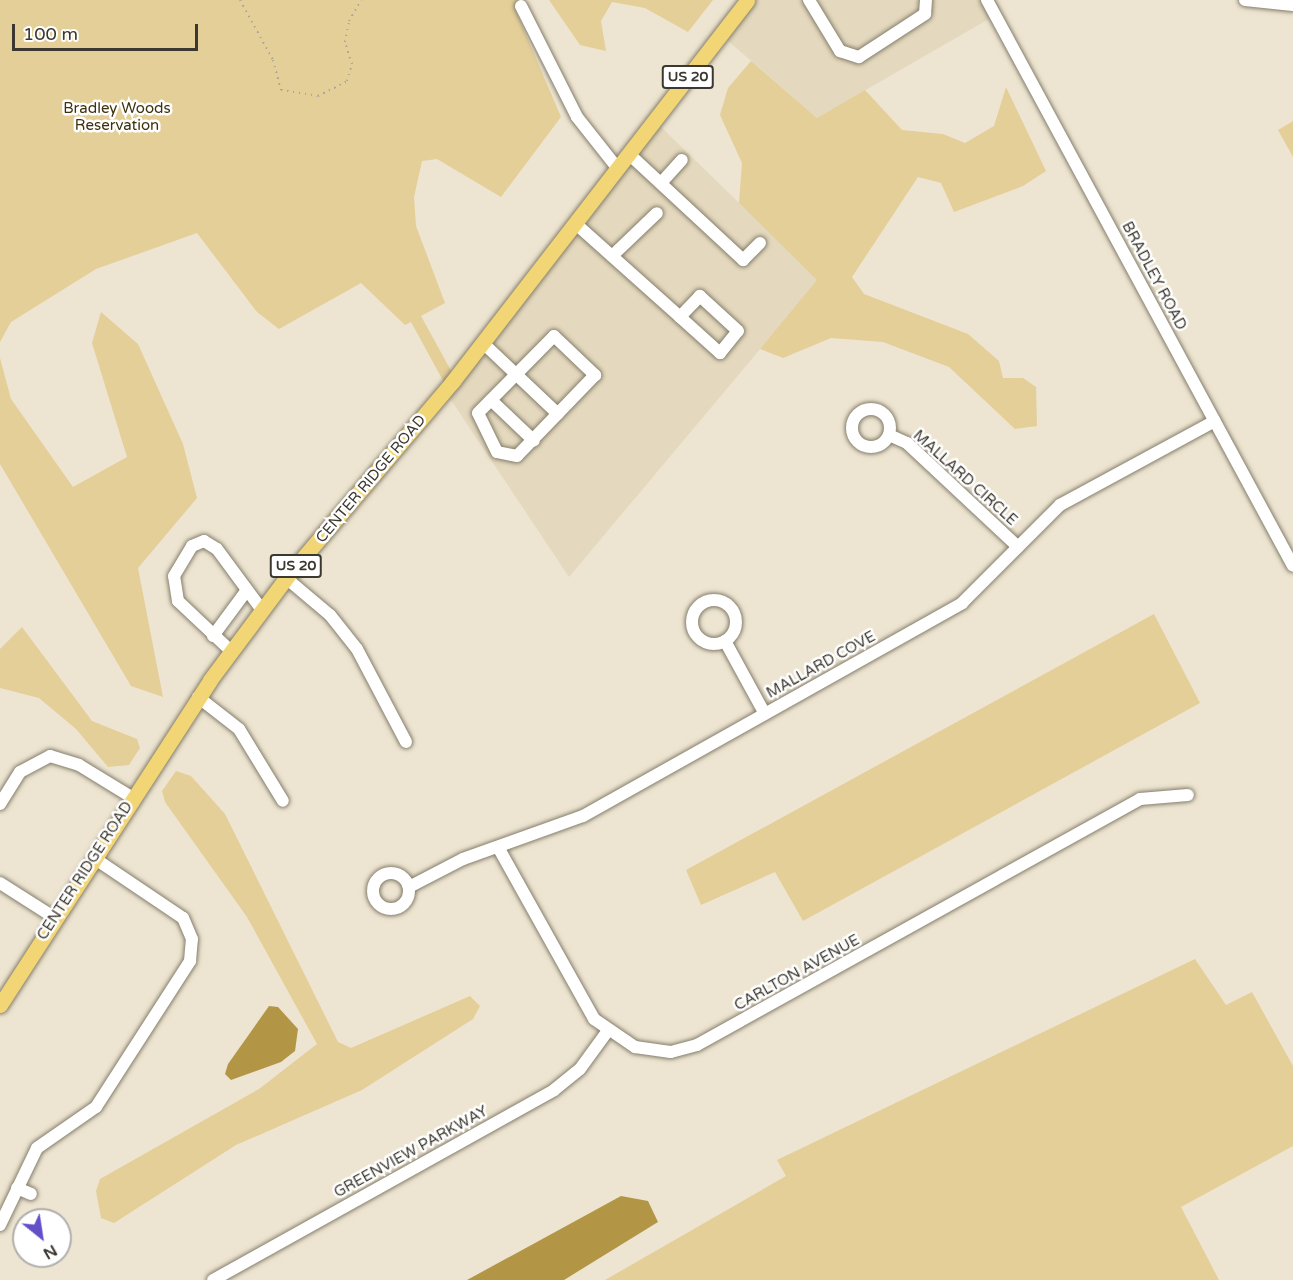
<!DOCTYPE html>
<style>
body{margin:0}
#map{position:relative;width:1293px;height:1280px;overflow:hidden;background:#ede5d1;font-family:"Varela Round",sans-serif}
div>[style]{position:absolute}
.built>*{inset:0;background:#e4d9be}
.green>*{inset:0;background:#e4cf99}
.water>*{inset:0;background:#b29646}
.path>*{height:2px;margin-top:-1px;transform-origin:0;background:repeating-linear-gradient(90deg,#aca696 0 1.5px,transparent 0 6px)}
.roads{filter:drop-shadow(0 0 2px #857e6c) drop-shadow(0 0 2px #857e6c)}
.minor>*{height:12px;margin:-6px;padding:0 6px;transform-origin:6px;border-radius:6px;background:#fff}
.minor>.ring{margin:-6px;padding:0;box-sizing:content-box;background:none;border:12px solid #fff;border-radius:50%}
.major>*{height:15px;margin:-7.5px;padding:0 7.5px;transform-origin:7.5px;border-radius:7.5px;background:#f2d676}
span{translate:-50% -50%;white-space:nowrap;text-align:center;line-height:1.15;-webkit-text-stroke:5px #fff;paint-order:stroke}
.shield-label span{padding:2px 4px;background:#fff;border:2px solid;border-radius:4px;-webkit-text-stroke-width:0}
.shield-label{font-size:14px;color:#3b3830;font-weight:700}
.park-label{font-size:15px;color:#3e310e}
.street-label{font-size:15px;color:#3b3830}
.north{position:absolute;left:12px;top:1208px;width:60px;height:60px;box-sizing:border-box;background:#fff;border:2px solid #b1afac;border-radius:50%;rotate:150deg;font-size:16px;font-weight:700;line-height:24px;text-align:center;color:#3b3830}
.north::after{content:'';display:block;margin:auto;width:21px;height:27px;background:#6350c9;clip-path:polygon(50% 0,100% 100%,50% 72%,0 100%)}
.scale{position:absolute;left:12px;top:24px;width:186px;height:27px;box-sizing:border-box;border:3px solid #3b3830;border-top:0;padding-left:8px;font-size:18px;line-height:21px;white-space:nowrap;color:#3b3830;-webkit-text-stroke:4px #fff;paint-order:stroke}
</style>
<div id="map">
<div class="built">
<i style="clip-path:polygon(755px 0,995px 0,1001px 12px,817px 118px,727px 40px)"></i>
<i style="clip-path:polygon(660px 126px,818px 280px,569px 577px,449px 397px)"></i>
</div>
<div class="green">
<i style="clip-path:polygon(0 0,522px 0,515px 9px,561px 117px,501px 197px,437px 159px,422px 161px,414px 197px,416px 226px,445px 303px,421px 316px,454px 376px,446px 386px,411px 322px,405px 325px,361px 283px,279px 329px,257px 312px,197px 233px,96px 269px,11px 322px,0 342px)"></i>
<i style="clip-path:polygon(549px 0,713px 0,688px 32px,645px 8px,612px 2px,601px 21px,606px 51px,580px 45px)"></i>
<i style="clip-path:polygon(751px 61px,817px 118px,865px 90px,902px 130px,943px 134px,965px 143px,994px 126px,1006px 87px,1046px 171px,1023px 186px,954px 212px,941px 183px,918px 177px,852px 277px,864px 294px,968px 334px,999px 361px,1003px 378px,1023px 378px,1036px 387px,1037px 426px,1015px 429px,949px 367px,883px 342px,831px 338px,783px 358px,760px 349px,817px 280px,739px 203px,742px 163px,720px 115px,728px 88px)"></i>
<i style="clip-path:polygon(1293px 121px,1293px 157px,1278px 130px)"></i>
<i style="clip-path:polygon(101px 312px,138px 344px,183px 444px,197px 498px,138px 568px,163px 697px,131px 686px,0 464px,0 358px,11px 399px,73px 487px,127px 457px,92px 343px)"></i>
<i style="clip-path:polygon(1154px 614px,1200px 703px,803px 921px,775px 872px,701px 905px,686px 870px)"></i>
<i style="clip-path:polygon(22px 627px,92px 721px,137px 739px,140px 748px,129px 765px,108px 767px,76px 729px,39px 698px,0 688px,0 649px)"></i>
<i style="clip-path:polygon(176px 771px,191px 776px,225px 814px,338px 1042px,351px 1048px,470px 996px,480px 1006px,473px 1019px,362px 1090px,236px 1145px,114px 1223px,101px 1218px,96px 1191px,100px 1179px,259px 1089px,317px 1044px,247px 917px,165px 802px,162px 791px)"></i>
<i style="clip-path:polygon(1195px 959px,1226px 1005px,1252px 992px,1293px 1066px,1293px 1146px,1181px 1207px,1219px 1280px,605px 1280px,786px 1176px,777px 1160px)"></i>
</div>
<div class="water">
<i style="clip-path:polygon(269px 1006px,278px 1007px,298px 1029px,295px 1051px,281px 1062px,231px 1080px,225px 1074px,228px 1064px)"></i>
<i style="clip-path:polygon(621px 1196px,648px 1201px,658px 1222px,564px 1280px,467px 1280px)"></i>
</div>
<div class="path">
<i style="left:240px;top:0;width:68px;rotate:61.2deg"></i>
<i style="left:273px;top:60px;width:31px;rotate:75deg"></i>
<i style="left:281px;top:90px;width:37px;rotate:9deg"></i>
<i style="left:318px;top:96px;width:33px;rotate:-27deg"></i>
<i style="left:347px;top:81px;width:18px;rotate:-74deg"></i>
<i style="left:352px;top:64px;width:23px;rotate:-108deg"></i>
<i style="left:345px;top:42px;width:21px;rotate:-79deg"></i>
<i style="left:349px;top:21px;width:24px;rotate:-60deg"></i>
</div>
<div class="roads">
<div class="minor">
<i style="left:809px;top:0;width:60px;rotate:58.7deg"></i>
<i style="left:840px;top:51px;width:20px;rotate:18deg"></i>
<i style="left:859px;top:57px;width:79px;rotate:-33.1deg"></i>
<i style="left:925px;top:14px;width:14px;rotate:-86deg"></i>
<i style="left:987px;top:0;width:643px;rotate:61.6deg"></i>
<i style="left:1245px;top:0;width:48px;rotate:5.9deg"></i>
<i style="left:521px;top:6px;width:124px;rotate:63.2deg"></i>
<i style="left:577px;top:117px;width:66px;rotate:51.7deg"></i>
<i style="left:629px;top:154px;width:156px;rotate:42.9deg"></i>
<i style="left:743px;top:260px;width:24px;rotate:-45deg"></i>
<i style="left:661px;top:183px;width:31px;rotate:-48deg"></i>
<i style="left:576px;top:224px;width:140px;rotate:41.8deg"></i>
<i style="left:680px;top:317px;width:54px;rotate:42deg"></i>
<i style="left:720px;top:353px;width:28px;rotate:-51deg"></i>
<i style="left:738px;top:331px;width:52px;rotate:-137.4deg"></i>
<i style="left:700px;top:296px;width:29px;rotate:134deg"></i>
<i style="left:612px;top:256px;width:62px;rotate:-43.7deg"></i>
<i style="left:554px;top:336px;width:57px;rotate:43.6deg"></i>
<i style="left:595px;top:375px;width:112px;rotate:133.9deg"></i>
<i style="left:517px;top:456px;width:20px;rotate:-169deg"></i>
<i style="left:497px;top:452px;width:43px;rotate:-116deg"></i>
<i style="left:478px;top:413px;width:108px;rotate:-45.4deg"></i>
<i style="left:483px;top:343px;width:103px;rotate:43.4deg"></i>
<i style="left:491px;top:400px;width:59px;rotate:43.6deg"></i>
<i class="ring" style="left:852px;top:409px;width:26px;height:26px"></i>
<i style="left:889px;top:435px;width:20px;rotate:24deg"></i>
<i style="left:907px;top:443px;width:152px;rotate:43.1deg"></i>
<i style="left:286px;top:578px;width:57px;rotate:40.1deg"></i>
<i style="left:330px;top:615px;width:43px;rotate:51.5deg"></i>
<i style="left:357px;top:649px;width:105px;rotate:62.2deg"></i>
<i class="ring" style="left:692px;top:600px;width:32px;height:32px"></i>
<i style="left:213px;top:636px;width:57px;rotate:-53.5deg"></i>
<i style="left:725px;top:641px;width:83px;rotate:61.3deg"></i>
<i style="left:231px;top:651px;width:73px;rotate:-136.7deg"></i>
<i style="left:178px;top:601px;width:25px;rotate:-99deg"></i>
<i style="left:174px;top:576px;width:35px;rotate:-59deg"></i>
<i style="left:192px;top:546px;width:13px;rotate:-23deg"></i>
<i style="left:204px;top:541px;width:15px;rotate:32deg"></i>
<i style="left:217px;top:549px;width:76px;rotate:53.6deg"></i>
<i style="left:198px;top:697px;width:52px;rotate:38deg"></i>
<i style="left:239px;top:729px;width:84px;rotate:58.6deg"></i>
<i style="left:0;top:804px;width:38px;rotate:-58deg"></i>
<i style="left:20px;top:772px;width:34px;rotate:-28deg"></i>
<i style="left:50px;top:756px;width:30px;rotate:17deg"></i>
<i style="left:79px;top:765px;width:63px;rotate:31.4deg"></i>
<i style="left:498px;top:847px;width:197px;rotate:60.8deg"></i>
<i style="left:594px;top:1019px;width:50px;rotate:34.3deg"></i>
<i style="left:635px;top:1047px;width:36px;rotate:8deg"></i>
<i style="left:671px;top:1052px;width:27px;rotate:-15deg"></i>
<i style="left:697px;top:1045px;width:507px;rotate:-29.04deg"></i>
<i style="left:1140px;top:799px;width:48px;rotate:-4.8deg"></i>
<i class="ring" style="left:373px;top:873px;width:24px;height:24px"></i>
<i style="left:0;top:883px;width:65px;rotate:32.5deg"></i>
<i style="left:409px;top:887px;width:61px;rotate:-27.4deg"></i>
<i style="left:463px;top:859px;width:127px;rotate:-19.7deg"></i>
<i style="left:583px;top:816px;width:435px;rotate:-29.3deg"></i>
<i style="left:962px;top:603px;width:139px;rotate:-45deg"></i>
<i style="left:1060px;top:505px;width:176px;rotate:-28.5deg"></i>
<i style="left:17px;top:1188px;width:15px;rotate:23deg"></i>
<i style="left:0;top:1225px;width:85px;rotate:-64.3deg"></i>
<i style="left:37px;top:1148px;width:72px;rotate:-34.8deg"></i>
<i style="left:96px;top:1107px;width:174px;rotate:-57.2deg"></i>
<i style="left:190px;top:961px;width:22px;rotate:-85deg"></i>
<i style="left:192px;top:939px;width:23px;rotate:-113deg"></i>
<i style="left:183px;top:918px;width:107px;rotate:-146deg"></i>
<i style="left:213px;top:1280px;width:390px;rotate:-29.1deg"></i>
<i style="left:554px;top:1090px;width:33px;rotate:-39deg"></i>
<i style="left:580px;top:1069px;width:46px;rotate:-53.9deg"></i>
</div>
<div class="major">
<i style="left:0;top:1005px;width:387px;rotate:-57.1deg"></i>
<i style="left:210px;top:680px;width:127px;rotate:-53.3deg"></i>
<i style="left:286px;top:578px;width:258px;rotate:-49.7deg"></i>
<i style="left:453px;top:381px;width:481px;rotate:-52.3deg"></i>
</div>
</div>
<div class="shield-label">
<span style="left:688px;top:77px">US 20</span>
<span style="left:296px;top:566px">US 20</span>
</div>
<div class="park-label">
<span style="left:117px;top:117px">Bradley Woods<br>Reservation</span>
</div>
<div class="street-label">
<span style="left:1154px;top:276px;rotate:62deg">BRADLEY ROAD</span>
<span style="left:965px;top:478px;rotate:42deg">MALLARD CIRCLE</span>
<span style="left:371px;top:479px;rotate:-50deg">CENTER RIDGE ROAD</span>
<span style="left:821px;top:665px;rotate:-29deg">MALLARD COVE</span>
<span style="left:85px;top:871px;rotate:-57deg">CENTER RIDGE ROAD</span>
<span style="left:797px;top:973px;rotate:-29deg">CARLTON AVENUE</span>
<span style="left:411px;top:1152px;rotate:-29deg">GREENVIEW PARKWAY</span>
</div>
<div class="north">N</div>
<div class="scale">100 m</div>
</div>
